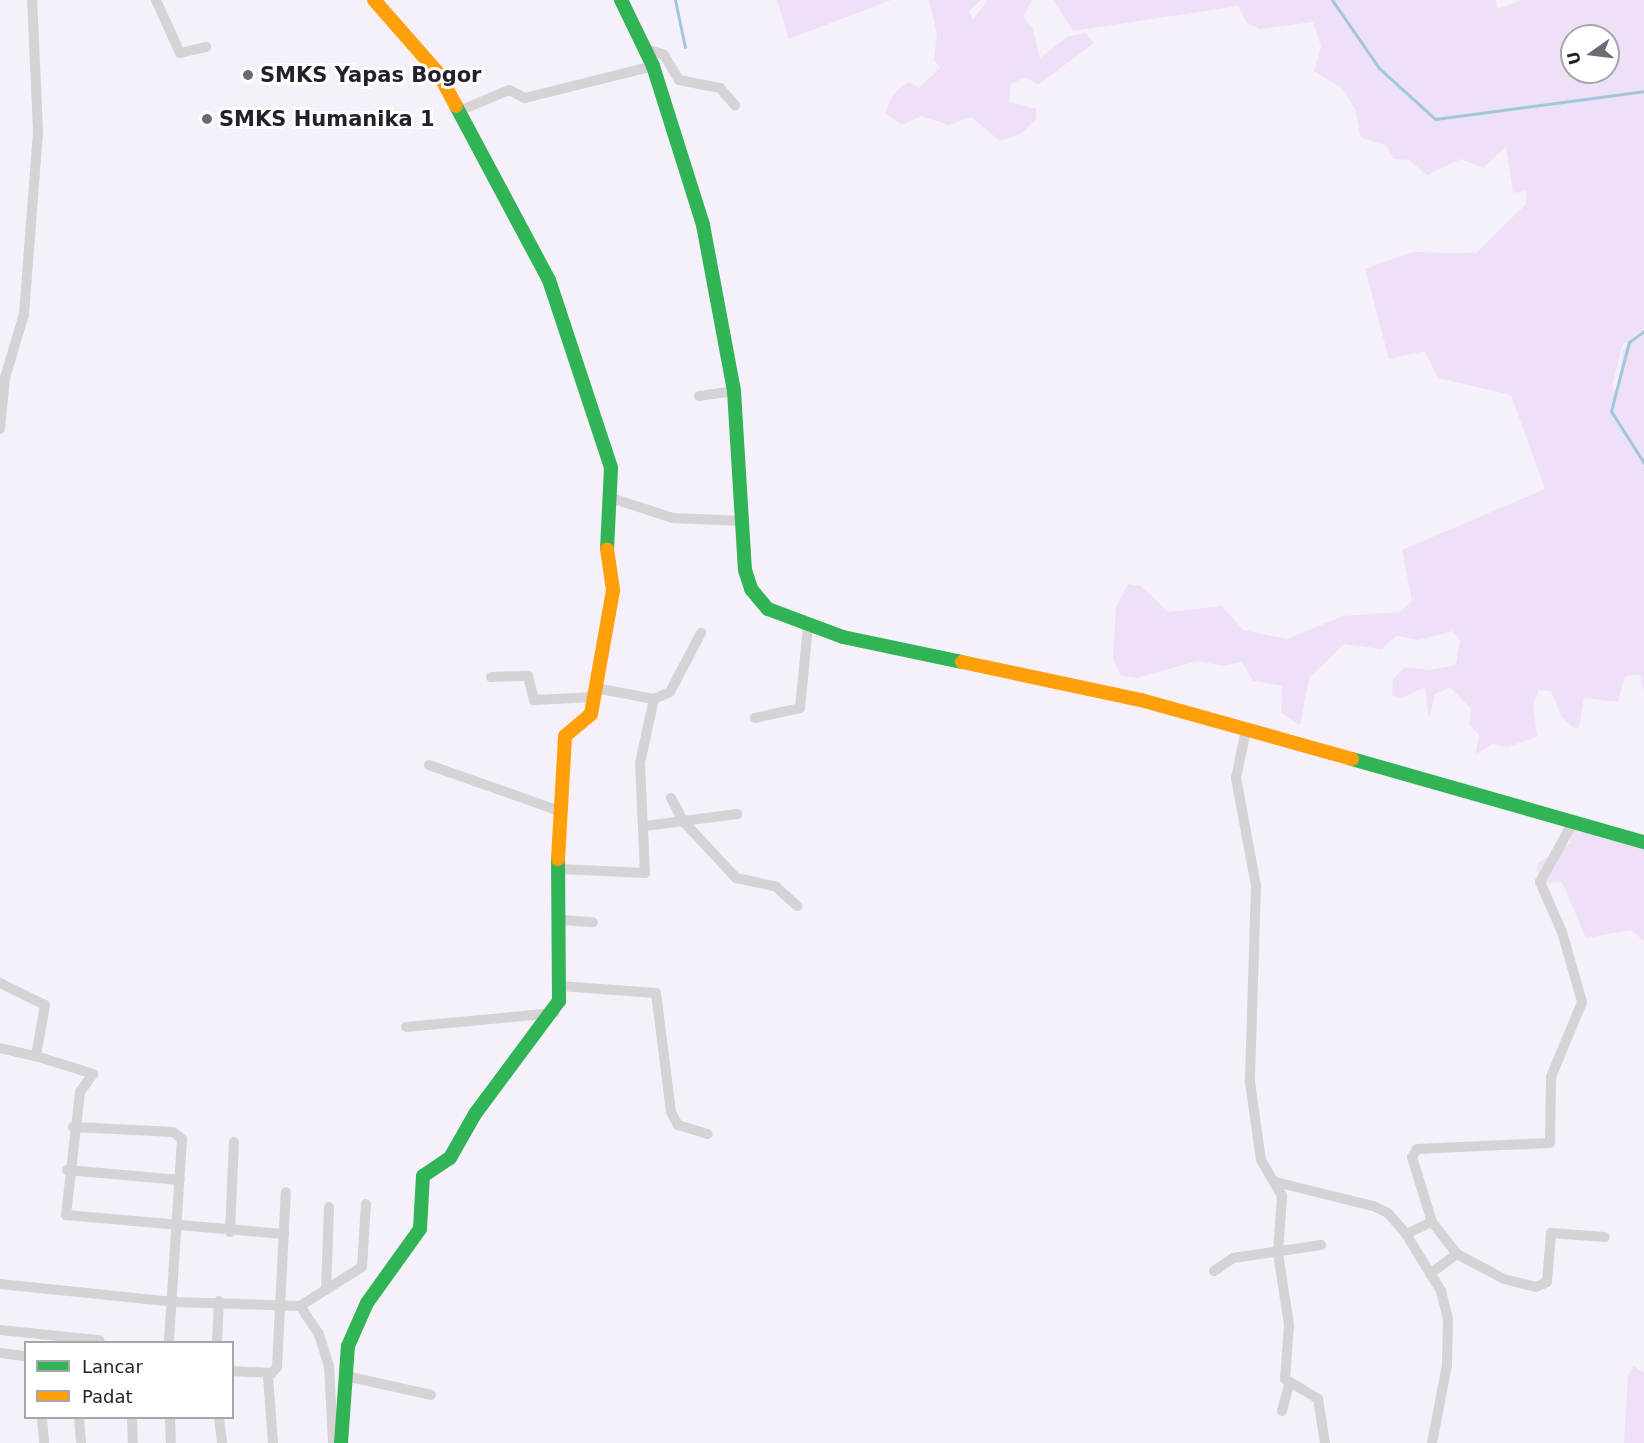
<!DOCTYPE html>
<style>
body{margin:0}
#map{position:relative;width:1644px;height:1443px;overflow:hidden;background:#f6f0fb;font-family:"DejaVu Sans",sans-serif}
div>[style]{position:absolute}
.green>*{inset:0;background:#eee0f7}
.stream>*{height:3px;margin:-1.5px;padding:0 1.5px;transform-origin:1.5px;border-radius:1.5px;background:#a0c7da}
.street>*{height:10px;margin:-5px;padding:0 5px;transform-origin:5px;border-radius:5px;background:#d5d3d5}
.fast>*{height:14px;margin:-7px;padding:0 7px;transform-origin:7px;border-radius:7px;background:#30b455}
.slow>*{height:14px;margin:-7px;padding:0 7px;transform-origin:7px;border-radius:7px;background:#ff9f0a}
.dots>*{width:16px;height:16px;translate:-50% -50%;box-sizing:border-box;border:3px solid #fff;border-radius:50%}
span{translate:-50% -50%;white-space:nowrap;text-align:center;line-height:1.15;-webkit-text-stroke:6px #fff;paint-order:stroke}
.poi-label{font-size:21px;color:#26202b;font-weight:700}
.left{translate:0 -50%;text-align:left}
.legend{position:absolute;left:24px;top:1341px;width:210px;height:78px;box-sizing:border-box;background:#fff;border:2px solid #a8a6aa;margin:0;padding:8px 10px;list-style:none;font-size:18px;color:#26202b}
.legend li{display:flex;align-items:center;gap:12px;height:30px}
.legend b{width:30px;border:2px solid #a8a6aa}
.north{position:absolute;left:1560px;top:24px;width:60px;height:60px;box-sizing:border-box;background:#fff;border:2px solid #a8a6aa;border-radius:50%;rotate:256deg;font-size:16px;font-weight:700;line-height:24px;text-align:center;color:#26202b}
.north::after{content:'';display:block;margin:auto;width:21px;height:27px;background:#6f6974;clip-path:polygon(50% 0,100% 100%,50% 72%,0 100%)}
</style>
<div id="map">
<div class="green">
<i style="clip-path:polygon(777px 0,891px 0,789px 39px)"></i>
<i style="clip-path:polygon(929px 0,981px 0,969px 11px,973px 19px,988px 0,1032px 0,1023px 17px,1033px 29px,1040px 58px,1068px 36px,1086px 33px,1094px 43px,1038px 85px,1025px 77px,1011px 84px,1009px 102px,1036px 109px,1036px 119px,1022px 133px,1000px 141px,971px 117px,949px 125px,921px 116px,902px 125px,885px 113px,893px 94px,908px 82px,919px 88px,940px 68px,934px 60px,937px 33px)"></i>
<i style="clip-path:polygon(evenodd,1053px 0,1496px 0,1497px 9px,1523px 0,1644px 0,1644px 329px,1623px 344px,1612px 386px,1617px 392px,1623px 350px,1644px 331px,1644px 692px,1640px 675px,1625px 676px,1618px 702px,1584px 698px,1579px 728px,1574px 728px,1561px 716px,1551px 691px,1539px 690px,1533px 704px,1537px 737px,1507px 747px,1493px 744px,1476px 754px,1479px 734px,1469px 725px,1471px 709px,1450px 687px,1435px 694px,1429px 719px,1425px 687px,1400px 699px,1392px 695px,1393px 680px,1404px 667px,1429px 670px,1456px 665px,1460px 640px,1453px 631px,1419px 640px,1396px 636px,1382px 649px,1344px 644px,1309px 678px,1300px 725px,1281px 713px,1282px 686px,1253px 681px,1242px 662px,1224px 666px,1197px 661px,1137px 678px,1121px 676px,1113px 658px,1116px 607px,1128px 584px,1141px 586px,1168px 612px,1222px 606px,1243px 630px,1287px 639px,1343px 616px,1400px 612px,1412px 601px,1402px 550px,1545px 489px,1511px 395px,1438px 378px,1425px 351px,1389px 359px,1365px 269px,1412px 252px,1476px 253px,1526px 204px,1526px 191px,1513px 193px,1506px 147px,1483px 168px,1461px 159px,1427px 175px,1409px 160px,1394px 159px,1386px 145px,1361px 138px,1355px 109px,1342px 88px,1314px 71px,1321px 46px,1313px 22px,1260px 29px,1247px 23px,1238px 6px,1073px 31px,1053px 0,1572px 36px,1608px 36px,1608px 72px,1572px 72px,1572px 36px)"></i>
<i style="clip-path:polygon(1570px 826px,1644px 843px,1644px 941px,1631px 930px,1586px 938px,1562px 882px,1547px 883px,1536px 870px,1539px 862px,1570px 843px)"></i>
<i style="clip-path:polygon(1634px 1366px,1644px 1373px,1644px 1443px,1624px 1443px,1628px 1376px)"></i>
</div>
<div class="stream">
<i style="left:675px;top:0;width:48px;rotate:78deg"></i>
<i style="left:1332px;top:0;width:83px;rotate:55.3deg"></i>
<i style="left:1379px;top:68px;width:76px;rotate:42.3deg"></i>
<i style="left:1435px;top:119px;width:211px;rotate:-7.6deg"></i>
<i style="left:1644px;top:331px;width:19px;rotate:144deg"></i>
<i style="left:1629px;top:342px;width:71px;rotate:104.6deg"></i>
<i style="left:1611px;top:411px;width:62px;rotate:57.6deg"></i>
</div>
<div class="street">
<i style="left:156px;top:0;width:58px;rotate:65.6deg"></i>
<i style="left:180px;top:53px;width:27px;rotate:-13deg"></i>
<i style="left:646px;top:49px;width:19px;rotate:18deg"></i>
<i style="left:664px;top:55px;width:29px;rotate:59deg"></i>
<i style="left:679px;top:80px;width:42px;rotate:11deg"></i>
<i style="left:720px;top:88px;width:23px;rotate:49deg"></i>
<i style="left:459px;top:111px;width:54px;rotate:-22.8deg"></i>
<i style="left:509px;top:90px;width:18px;rotate:27deg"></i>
<i style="left:525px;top:98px;width:132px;rotate:-14deg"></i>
<i style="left:699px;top:396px;width:35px;rotate:-8deg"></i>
<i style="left:0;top:429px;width:51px;rotate:-84.4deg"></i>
<i style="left:5px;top:378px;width:67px;rotate:-73.5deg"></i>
<i style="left:24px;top:314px;width:185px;rotate:-85.6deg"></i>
<i style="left:38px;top:130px;width:130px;rotate:-92.6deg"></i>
<i style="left:608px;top:497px;width:68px;rotate:17.9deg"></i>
<i style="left:673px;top:518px;width:70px;rotate:2.5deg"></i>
<i style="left:491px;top:677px;width:37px;rotate:-2deg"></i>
<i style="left:528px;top:676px;width:25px;rotate:76deg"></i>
<i style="left:534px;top:700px;width:60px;rotate:-2.9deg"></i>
<i style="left:595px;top:688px;width:60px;rotate:10.6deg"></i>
<i style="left:755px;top:718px;width:46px;rotate:-12.5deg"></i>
<i style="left:800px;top:708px;width:81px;rotate:-84.4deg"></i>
<i style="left:1246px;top:730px;width:49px;rotate:101.8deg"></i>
<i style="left:1236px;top:778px;width:110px;rotate:79.5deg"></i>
<i style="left:1256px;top:886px;width:196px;rotate:91.8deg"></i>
<i style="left:1250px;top:1082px;width:79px;rotate:82deg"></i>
<i style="left:1261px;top:1160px;width:42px;rotate:59.7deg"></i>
<i style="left:1282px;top:1196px;width:57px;rotate:94deg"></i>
<i style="left:1278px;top:1253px;width:73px;rotate:81.3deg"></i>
<i style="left:1289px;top:1325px;width:54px;rotate:94.2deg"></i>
<i style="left:1285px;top:1379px;width:39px;rotate:31deg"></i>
<i style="left:1318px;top:1399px;width:45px;rotate:81deg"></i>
<i style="left:429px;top:765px;width:136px;rotate:19.4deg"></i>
<i style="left:671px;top:798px;width:27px;rotate:62deg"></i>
<i style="left:684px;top:822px;width:76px;rotate:47.1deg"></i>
<i style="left:736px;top:878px;width:40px;rotate:12deg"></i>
<i style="left:775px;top:886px;width:30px;rotate:42deg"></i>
<i style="left:645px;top:826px;width:93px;rotate:-7.4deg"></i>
<i style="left:559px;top:869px;width:86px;rotate:2.7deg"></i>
<i style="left:645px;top:873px;width:110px;rotate:-92.6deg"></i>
<i style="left:640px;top:763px;width:66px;rotate:-77.7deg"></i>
<i style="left:654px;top:699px;width:17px;rotate:-24deg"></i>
<i style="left:670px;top:692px;width:67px;rotate:-62.3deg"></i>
<i style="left:561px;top:920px;width:32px;rotate:4deg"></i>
<i style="left:0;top:983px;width:50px;rotate:26.1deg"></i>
<i style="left:45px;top:1005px;width:52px;rotate:100deg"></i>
<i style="left:36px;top:1056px;width:60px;rotate:17.5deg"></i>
<i style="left:93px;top:1074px;width:22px;rotate:126deg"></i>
<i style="left:80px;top:1092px;width:124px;rotate:96.5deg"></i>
<i style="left:66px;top:1215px;width:219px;rotate:5deg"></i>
<i style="left:560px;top:986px;width:96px;rotate:4.2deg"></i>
<i style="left:656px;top:993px;width:120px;rotate:82.8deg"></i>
<i style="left:671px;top:1112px;width:15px;rotate:62deg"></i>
<i style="left:678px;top:1125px;width:31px;rotate:17deg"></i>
<i style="left:406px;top:1027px;width:149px;rotate:-5.4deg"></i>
<i style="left:0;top:1048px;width:37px;rotate:13deg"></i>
<i style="left:73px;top:1127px;width:100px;rotate:2.9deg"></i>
<i style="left:173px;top:1132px;width:11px;rotate:38deg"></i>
<i style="left:182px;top:1139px;width:203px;rotate:93.7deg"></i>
<i style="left:67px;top:1170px;width:113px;rotate:5.1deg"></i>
<i style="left:1276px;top:1182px;width:100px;rotate:13.9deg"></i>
<i style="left:1373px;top:1206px;width:17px;rotate:25deg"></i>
<i style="left:1388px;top:1213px;width:28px;rotate:49deg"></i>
<i style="left:1406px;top:1234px;width:29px;rotate:-25deg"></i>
<i style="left:1432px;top:1222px;width:41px;rotate:52deg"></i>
<i style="left:1457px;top:1254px;width:53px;rotate:28deg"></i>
<i style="left:1504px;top:1279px;width:33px;rotate:14deg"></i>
<i style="left:1536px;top:1287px;width:12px;rotate:-24deg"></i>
<i style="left:1547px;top:1282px;width:49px;rotate:-85.3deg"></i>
<i style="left:1551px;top:1233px;width:54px;rotate:4.2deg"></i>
<i style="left:1432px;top:1222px;width:68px;rotate:-107.1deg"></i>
<i style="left:1412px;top:1157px;width:9px;rotate:-58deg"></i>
<i style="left:1417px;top:1149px;width:133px;rotate:-2.6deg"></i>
<i style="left:1550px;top:1143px;width:66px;rotate:-89.1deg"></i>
<i style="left:1551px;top:1077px;width:81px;rotate:-67.5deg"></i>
<i style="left:1582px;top:1002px;width:73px;rotate:-105.9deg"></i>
<i style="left:1562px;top:932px;width:55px;rotate:-113.7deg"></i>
<i style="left:1540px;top:882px;width:66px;rotate:-61.1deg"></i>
<i style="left:230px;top:1232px;width:90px;rotate:-87.5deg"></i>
<i style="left:1406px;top:1234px;width:67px;rotate:58.4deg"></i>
<i style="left:1441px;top:1291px;width:30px;rotate:76deg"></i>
<i style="left:1448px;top:1320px;width:45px;rotate:91.3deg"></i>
<i style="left:1447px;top:1365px;width:79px;rotate:100.9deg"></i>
<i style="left:1214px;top:1271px;width:23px;rotate:-34deg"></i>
<i style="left:1233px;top:1258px;width:89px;rotate:-8.4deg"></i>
<i style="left:1430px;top:1274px;width:34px;rotate:-37deg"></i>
<i style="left:0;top:1284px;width:174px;rotate:5.9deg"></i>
<i style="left:173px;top:1302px;width:127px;rotate:1.8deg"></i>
<i style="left:300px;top:1306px;width:34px;rotate:56deg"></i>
<i style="left:319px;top:1334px;width:34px;rotate:73deg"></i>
<i style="left:329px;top:1366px;width:77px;rotate:87deg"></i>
<i style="left:326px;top:1290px;width:83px;rotate:-87.9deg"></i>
<i style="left:300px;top:1306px;width:73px;rotate:-32.2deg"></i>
<i style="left:362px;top:1267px;width:63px;rotate:-86.4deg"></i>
<i style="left:0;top:1330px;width:100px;rotate:5.8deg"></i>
<i style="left:217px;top:1342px;width:41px;rotate:-87.2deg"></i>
<i style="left:0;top:1353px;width:26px;rotate:7deg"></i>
<i style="left:232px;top:1371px;width:40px;rotate:2.9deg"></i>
<i style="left:346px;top:1376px;width:87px;rotate:12.6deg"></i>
<i style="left:1282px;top:1411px;width:27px;rotate:-75deg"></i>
<i style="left:42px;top:1418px;width:25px;rotate:85deg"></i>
<i style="left:79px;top:1418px;width:25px;rotate:85deg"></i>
<i style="left:132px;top:1418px;width:24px;rotate:88deg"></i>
<i style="left:170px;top:1418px;width:25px;rotate:88deg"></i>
<i style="left:219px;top:1418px;width:25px;rotate:83deg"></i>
<i style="left:273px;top:1443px;width:66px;rotate:-94.3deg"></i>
<i style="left:268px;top:1377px;width:13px;rotate:-48deg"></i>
<i style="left:277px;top:1367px;width:175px;rotate:-87.1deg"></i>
</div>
<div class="fast">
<i style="left:621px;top:0;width:73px;rotate:64.1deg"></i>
<i style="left:653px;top:66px;width:167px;rotate:72.5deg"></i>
<i style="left:703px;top:225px;width:169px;rotate:79.4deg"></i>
<i style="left:734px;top:391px;width:179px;rotate:86.5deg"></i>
<i style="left:745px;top:570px;width:20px;rotate:72deg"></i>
<i style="left:751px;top:589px;width:26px;rotate:50deg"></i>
<i style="left:768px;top:609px;width:80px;rotate:20.5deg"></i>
<i style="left:843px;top:637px;width:122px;rotate:11.9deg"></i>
<i style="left:456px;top:106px;width:197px;rotate:61.9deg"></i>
<i style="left:549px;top:280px;width:198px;rotate:71.7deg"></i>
<i style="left:611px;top:468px;width:81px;rotate:92.8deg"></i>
<i style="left:1352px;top:759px;width:304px;rotate:15.9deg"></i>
<i style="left:341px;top:1443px;width:97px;rotate:-85.9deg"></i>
<i style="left:348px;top:1346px;width:47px;rotate:-66.2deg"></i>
<i style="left:367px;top:1303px;width:91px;rotate:-54.4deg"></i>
<i style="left:420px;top:1229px;width:53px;rotate:-86.8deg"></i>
<i style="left:423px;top:1176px;width:32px;rotate:-34deg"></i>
<i style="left:450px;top:1158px;width:51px;rotate:-60.4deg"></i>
<i style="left:475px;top:1114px;width:141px;rotate:-53.4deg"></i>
<i style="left:559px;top:1001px;width:142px;rotate:-90.4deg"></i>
</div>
<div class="slow">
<i style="left:374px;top:0;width:98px;rotate:48.7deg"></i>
<i style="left:439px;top:74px;width:36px;rotate:62deg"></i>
<i style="left:962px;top:662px;width:183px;rotate:12deg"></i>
<i style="left:1141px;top:700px;width:219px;rotate:15.6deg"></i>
<i style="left:558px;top:859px;width:123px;rotate:-86.7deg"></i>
<i style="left:565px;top:736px;width:34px;rotate:-40deg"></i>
<i style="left:591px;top:714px;width:126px;rotate:-79.9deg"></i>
<i style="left:613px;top:590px;width:41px;rotate:-98.3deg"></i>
</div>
<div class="dots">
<i style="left:248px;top:75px;background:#6f6974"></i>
<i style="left:207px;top:119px;background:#6f6974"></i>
</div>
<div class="poi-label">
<span class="left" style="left:260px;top:75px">SMKS Yapas Bogor</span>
<span class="left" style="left:219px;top:119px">SMKS Humanika 1</span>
</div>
<ul class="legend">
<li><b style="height:8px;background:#30b455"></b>Lancar</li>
<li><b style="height:8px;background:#ff9f0a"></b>Padat</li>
</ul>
<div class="north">U</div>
</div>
